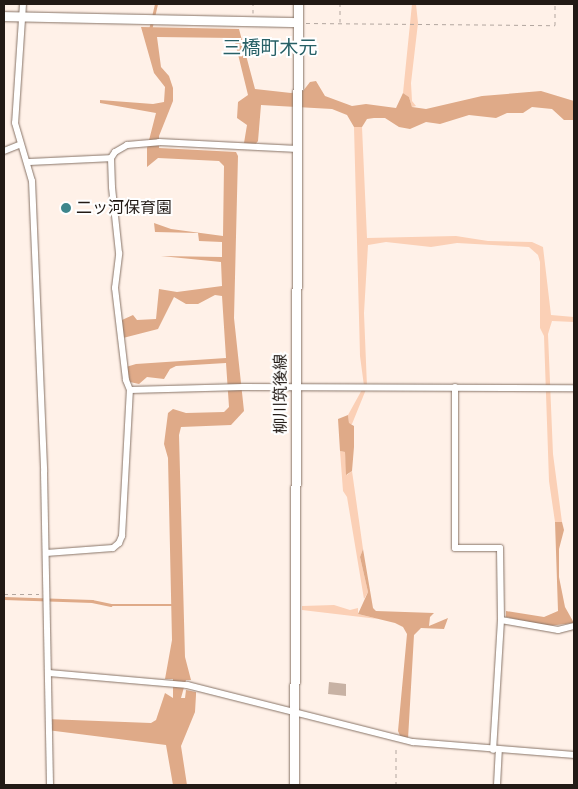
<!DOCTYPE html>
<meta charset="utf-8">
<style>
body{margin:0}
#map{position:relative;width:578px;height:789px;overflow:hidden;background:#fff1e8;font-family:Karla,"Noto Sans JP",sans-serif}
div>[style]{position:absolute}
.green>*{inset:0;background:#fbd0b6}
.water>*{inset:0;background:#dfaa88}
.stream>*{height:2.5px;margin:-1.25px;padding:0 1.25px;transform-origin:1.25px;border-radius:1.25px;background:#dfaa88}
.building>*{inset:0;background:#c8b2a4}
.path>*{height:1px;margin-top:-0.5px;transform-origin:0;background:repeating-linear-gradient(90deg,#b2a69f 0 4px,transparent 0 8px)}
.roads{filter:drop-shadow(0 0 1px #887467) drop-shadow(0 0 1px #887467)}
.minor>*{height:6px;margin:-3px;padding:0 3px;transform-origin:3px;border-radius:3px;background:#fff}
.secondary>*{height:9px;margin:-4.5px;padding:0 4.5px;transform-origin:4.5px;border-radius:4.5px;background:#fff}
.dots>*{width:14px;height:14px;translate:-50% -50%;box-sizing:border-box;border:2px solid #fff;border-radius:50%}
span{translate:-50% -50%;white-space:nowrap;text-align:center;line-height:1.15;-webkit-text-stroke:4px #fff;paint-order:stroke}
.poi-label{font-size:16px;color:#221a15}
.left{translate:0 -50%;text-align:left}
.street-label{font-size:16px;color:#221a15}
.quarter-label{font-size:19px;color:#276066}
.frame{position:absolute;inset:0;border:5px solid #221a15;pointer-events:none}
</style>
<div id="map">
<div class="green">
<i style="clip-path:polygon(412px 4px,416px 4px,418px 23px,411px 83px,412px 101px,416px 106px,412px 107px,409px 97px,403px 93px)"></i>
<i style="clip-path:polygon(354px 127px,362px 127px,367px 238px,456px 236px,488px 241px,532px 242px,543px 247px,551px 315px,574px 317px,574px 322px,552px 321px,548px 334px,553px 454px,562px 522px,555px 522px,549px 481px,544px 336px,540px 328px,540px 262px,538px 255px,529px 247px,457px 243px,431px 247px,386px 242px,368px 245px,364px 313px,367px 387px,352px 424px,349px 424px,348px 415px,364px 386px,360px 356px)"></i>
<i style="clip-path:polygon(340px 451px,345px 452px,347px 475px,352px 471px,363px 549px,360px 557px,368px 592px,364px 599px,347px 497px,343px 491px)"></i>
<i style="clip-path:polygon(334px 605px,350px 610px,358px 608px,358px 614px,378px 619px,302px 610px,302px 606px)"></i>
</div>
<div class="water">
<i style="clip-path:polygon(141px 27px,239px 29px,255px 89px,291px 93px,303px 91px,310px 82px,316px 81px,325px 96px,352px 106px,366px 104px,396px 108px,403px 93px,409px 97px,412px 107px,426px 109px,482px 96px,541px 91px,574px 101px,573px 120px,564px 120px,552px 109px,532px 107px,523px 113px,507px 113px,496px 118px,469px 115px,440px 124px,426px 122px,410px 129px,399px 127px,385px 118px,374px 118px,367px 119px,362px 127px,354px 127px,347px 115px,332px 109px,261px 105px,258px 141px,254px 146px,244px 143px,247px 125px,237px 118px,238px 102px,248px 95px,234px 38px,157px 37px,161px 67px,169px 76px,173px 88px,173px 101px,159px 136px,159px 148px,236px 152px,238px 156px,234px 318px,244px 411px,231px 425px,181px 427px,179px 435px,185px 657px,191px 680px,186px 680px,181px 698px,185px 698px,186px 690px,196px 692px,196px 695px,195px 712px,181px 746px,187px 785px,173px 785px,166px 745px,47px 730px,46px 719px,151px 723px,156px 720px,165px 693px,173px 698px,173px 679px,165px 679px,172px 640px,168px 458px,164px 444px,168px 413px,173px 409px,186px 413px,224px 412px,229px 407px,226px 363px,176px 366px,170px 369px,164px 379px,147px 377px,139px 384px,130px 382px,126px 367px,136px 364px,226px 358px,222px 296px,215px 295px,198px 304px,186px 304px,174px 297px,158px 329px,123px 338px,122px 320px,133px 315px,137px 320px,156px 319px,159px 289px,177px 292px,222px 286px,221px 262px,161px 256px,222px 257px,222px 242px,199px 241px,198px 233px,155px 232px,154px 223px,171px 229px,223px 236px,224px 166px,219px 161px,158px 158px,147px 167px,147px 148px,156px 113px,100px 103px,100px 100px,153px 104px,164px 102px,165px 87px,154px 73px)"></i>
<i style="clip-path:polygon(348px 415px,349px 423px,354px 426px,354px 447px,352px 471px,346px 475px,345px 452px,340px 451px,338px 419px)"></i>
<i style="clip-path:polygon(555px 522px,562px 522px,564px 530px,559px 549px,559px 577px,565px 607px,574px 623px,548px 626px,506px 617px,506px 611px,544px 617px,558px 611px)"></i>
<i style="clip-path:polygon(363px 549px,373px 608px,376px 611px,434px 613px,430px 617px,429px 626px,448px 618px,444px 629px,421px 628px,414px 635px,408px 739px,401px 738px,398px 731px,407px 634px,403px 627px,395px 623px,358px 614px,368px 592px,360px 557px)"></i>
</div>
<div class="stream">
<i style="left:150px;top:30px;width:27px;rotate:-77deg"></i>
<i style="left:4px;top:598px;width:88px;rotate:2deg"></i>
<i style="left:92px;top:601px;width:19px;rotate:12deg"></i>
<i style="left:111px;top:605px;width:63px"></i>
</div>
<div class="building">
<i style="clip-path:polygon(329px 682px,346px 684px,346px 696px,328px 694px)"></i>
</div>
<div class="path">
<i style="left:253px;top:13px;width:9px;rotate:-90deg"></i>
<i style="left:340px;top:22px;width:18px;rotate:-90deg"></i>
<i style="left:306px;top:23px;width:249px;rotate:0.5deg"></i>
<i style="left:555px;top:25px;width:21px;rotate:-90deg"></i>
<i style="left:4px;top:594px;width:35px"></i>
<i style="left:396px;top:785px;width:39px;rotate:-90deg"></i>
</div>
<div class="roads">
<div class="minor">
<i style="left:23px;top:4px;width:119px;rotate:93.8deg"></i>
<i style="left:15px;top:123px;width:60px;rotate:73.7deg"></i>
<i style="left:32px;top:181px;width:291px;rotate:87.6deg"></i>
<i style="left:44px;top:472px;width:313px;rotate:88.9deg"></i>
<i style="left:4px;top:151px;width:16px;rotate:-22deg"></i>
<i style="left:27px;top:162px;width:84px;rotate:-2.7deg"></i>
<i style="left:455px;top:387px;width:161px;rotate:90deg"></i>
<i style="left:455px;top:548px;width:45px"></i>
<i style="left:500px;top:548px;width:72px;rotate:89.2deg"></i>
<i style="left:501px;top:620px;width:130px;rotate:93.5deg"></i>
<i style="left:130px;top:390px;width:113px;rotate:-1.5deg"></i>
<i style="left:243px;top:387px;width:331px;rotate:0.2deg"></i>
<i style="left:46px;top:553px;width:67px;rotate:-4.3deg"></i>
<i style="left:113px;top:548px;width:8px;rotate:-40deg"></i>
<i style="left:119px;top:543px;width:8px;rotate:-67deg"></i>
<i style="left:122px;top:536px;width:146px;rotate:-86.9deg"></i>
<i style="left:130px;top:390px;width:11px;rotate:-112deg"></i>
<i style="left:126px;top:380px;width:93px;rotate:-96.8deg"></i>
<i style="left:115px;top:288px;width:35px;rotate:-83deg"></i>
<i style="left:119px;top:253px;width:66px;rotate:-96.1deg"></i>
<i style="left:112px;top:187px;width:29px;rotate:-92deg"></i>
<i style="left:111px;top:158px;width:7px;rotate:-56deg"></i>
<i style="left:115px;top:152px;width:14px;rotate:-30deg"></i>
<i style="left:127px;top:145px;width:32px;rotate:-5deg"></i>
<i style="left:159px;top:142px;width:139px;rotate:2.9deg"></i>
<i style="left:501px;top:620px;width:58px;rotate:10deg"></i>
<i style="left:558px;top:630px;width:16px;rotate:-14deg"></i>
<i style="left:49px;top:673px;width:139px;rotate:5deg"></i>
<i style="left:187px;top:685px;width:233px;rotate:14.2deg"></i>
<i style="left:413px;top:742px;width:162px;rotate:4.6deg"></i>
<i style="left:497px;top:785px;width:35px;rotate:-87deg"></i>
</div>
<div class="secondary">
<i style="left:4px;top:16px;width:294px;rotate:1.2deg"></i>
<i style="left:294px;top:785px;width:781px;rotate:-89.71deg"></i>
</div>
</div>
<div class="dots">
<i style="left:66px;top:208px;background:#3e868c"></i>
</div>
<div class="poi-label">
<span class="left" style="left:76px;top:208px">二ッ河保育園</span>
</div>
<div class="street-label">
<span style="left:281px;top:394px;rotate:-90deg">柳川筑後線</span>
</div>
<div class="quarter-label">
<span style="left:270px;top:49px">三橋町木元</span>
</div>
<div class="frame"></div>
</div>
